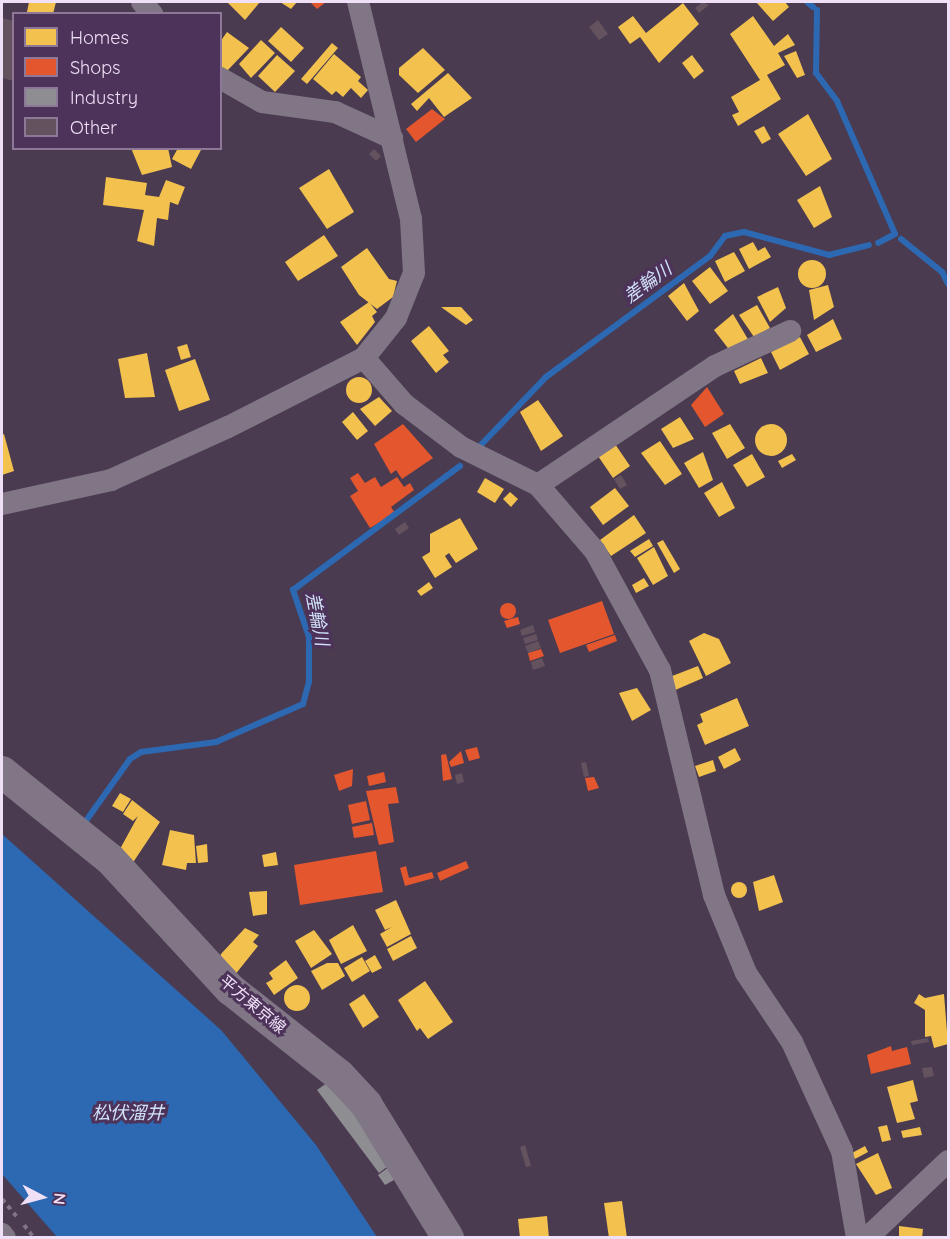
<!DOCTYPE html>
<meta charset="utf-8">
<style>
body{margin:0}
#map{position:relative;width:950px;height:1239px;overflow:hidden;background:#4a3b51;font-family:Quicksand,"Noto Sans JP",sans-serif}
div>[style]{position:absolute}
.water>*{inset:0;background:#2d69b2}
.homes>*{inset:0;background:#f2c14e}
.round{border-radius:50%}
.shops>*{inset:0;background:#e4572e}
.industry>*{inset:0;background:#8d8d92}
.stream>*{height:6px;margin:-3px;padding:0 3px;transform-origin:3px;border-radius:3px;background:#2d69b2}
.building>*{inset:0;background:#64535f}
.path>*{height:4px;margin-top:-2px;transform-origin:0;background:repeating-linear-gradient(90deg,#7f7584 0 4.5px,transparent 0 9px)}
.street>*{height:22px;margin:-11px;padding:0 11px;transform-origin:11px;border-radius:11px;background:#807685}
.secondary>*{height:32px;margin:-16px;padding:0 16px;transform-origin:16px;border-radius:16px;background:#807685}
span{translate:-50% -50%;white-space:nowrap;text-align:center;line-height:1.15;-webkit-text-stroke:6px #4d3359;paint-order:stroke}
.street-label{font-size:16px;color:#efe0f7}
.water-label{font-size:18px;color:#d1e2f7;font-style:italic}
.frame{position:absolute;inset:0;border:3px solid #efe0f7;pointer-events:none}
.legend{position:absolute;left:12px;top:12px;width:210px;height:138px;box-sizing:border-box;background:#4d3359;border:2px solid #8e7898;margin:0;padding:8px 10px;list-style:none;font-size:18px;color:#efe0f7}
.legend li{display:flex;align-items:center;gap:12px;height:30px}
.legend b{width:30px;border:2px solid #8e7898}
.north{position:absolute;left:12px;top:1167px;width:60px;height:60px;-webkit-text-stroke:4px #4d3359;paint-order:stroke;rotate:96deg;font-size:16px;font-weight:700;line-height:24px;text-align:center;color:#efe0f7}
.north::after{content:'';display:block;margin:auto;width:21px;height:27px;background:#efe0f7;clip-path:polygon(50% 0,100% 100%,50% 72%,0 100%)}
</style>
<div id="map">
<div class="water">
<i style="clip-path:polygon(2px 834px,221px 1030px,316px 1145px,377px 1237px,57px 1237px,2px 1174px)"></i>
</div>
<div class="homes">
<i style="clip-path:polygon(29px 2px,56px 2px,53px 14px,27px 12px)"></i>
<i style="clip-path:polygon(227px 2px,260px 2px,245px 20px)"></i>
<i style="clip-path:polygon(280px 2px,297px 2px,291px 9px)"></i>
<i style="clip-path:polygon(756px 2px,785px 2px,789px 7px,773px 21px)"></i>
<i style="clip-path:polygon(683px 3px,699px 24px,659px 63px,640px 37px,630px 44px,618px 27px,633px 16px,646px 33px)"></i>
<i style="clip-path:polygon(753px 16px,774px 46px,788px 34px,795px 45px,778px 53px,785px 65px,767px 75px,781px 99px,738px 126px,732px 115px,739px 112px,731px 97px,760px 80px,730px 34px)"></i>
<i style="clip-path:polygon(281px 27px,304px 48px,291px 62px,268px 41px)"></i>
<i style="clip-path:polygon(227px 32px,249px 48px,227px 71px,220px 66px,220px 42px)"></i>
<i style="clip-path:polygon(261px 40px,275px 53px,251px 78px,239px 64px)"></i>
<i style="clip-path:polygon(332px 43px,338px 48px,307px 84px,301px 79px)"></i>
<i style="clip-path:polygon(423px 48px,445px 70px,418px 93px,399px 75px,399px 68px)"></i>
<i style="clip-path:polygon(796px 51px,805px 75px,797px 78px,784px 56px)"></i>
<i style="clip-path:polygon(334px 54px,361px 77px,358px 81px,368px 90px,361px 98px,351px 88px,343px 97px,336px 91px,332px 95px,313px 79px)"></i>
<i style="clip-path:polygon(277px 55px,295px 71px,275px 92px,258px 76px)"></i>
<i style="clip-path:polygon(692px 55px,704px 71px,694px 79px,682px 63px)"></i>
<i style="clip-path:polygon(448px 73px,472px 98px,444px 117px,429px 98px,417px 111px,411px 104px)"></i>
<i style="clip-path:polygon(808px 114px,832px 159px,806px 176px,778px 134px)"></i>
<i style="clip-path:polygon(764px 126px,771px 139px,762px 144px,754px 131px)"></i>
<i style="clip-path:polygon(131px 148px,168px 148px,172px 167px,142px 175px)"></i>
<i style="clip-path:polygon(178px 148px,202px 148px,191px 169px,172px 159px)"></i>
<i style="clip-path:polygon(329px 169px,354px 212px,327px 229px,299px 188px)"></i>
<i style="clip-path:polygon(106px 177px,147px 183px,145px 195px,159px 197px,166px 180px,185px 187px,178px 205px,170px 202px,168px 220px,157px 218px,154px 246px,137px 241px,144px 210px,103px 205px)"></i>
<i style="clip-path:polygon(820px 186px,832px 217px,814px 228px,797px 200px)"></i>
<i style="clip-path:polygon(324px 235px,338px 256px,298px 281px,285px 262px)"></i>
<i style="clip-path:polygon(753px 242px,758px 251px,765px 247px,771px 257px,749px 269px,739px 249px)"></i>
<i style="clip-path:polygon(367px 248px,389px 279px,397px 281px,393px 297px,377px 309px,359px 295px,341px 267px)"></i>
<i style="clip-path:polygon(734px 252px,745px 271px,725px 282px,715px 261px)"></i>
<i class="round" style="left:798px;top:260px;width:28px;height:28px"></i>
<i style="clip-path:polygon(710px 267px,728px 291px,710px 304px,692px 281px)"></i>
<i style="clip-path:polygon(684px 283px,699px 311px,687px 321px,668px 296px)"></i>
<i style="clip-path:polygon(828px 285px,834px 307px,814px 320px,809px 290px)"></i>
<i style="clip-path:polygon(778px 287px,786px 308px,770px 322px,757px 297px)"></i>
<i style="clip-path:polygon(369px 302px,377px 312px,372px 316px,375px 322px,357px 345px,340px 322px)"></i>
<i style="clip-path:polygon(757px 305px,770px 328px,754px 337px,739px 315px)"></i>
<i style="clip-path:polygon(441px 307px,461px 307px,473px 320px,466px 325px)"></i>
<i style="clip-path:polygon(733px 314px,749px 341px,731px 352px,714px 330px)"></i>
<i style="clip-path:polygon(833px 319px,842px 339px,816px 352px,807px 335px)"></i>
<i style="clip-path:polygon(429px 326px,449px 351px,443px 355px,449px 362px,436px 373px,411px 341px)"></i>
<i style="clip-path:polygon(800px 337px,809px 354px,780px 370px,771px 352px)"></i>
<i style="clip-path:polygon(187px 344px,191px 357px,181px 360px,177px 347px)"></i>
<i style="clip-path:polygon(147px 353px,155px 397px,125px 398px,118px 359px)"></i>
<i style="clip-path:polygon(761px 358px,768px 373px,740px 384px,734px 371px)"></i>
<i style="clip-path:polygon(195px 359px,210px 400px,179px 411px,165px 370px)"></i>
<i class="round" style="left:346px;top:377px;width:26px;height:26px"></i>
<i style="clip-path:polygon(379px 397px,392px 411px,375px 426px,360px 409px)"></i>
<i style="clip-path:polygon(538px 400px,563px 436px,541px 451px,520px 412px)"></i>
<i style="clip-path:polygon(353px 412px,368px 431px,357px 440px,342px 422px)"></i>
<i style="clip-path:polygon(680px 417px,694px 439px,673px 448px,661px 429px)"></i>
<i style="clip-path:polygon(730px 424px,745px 448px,727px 459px,712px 433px)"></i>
<i class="round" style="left:755px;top:424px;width:32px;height:32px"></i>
<i style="clip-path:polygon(4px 434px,14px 471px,2px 475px,2px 435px)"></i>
<i style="clip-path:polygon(660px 441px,682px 474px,665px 485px,641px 453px)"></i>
<i style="clip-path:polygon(615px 444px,630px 466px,613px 478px,598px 456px)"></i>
<i style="clip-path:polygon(703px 452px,713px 480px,699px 488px,684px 463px)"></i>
<i style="clip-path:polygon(752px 454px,765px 477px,747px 487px,733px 465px)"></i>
<i style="clip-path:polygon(792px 454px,796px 460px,782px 468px,778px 461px)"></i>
<i style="clip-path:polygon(485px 478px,504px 489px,495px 503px,477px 492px)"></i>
<i style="clip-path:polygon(722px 482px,735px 508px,719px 517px,704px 493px)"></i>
<i style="clip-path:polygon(615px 488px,629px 506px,603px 525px,590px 507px)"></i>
<i style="clip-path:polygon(510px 492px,518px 499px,511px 507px,503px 499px)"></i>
<i style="clip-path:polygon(634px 515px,646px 533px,611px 556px,600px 540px)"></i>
<i style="clip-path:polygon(460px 518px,478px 549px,456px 563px,449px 553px,445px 556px,452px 567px,435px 578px,422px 557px,430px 552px,430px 534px)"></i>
<i style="clip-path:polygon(649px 539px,653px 546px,635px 557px,630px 551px)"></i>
<i style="clip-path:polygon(663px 540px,680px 569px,674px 573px,657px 543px)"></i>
<i style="clip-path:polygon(654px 547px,668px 576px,653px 585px,637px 558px)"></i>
<i style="clip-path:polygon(644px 578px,649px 586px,636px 593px,632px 585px)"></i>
<i style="clip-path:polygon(429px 582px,433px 588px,421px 596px,417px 591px)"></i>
<i style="clip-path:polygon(704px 633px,719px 639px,731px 663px,706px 676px,689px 641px)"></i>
<i style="clip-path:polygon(698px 666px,703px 678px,673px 691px,667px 678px)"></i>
<i style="clip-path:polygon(637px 688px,651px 710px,632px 721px,619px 693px)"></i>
<i style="clip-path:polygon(737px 698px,749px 726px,705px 745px,697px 725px,703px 722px,700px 714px)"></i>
<i style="clip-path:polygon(735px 748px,741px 760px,724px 769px,718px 757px)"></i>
<i style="clip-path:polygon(713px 760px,716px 771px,699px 777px,695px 766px)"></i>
<i style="clip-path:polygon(120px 793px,131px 799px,123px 812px,112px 806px)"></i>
<i style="clip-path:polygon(132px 800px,160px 822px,132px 864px,120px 849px,138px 816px,133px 821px,123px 814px)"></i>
<i style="clip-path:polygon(170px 830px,194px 835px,196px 863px,187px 863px,186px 870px,162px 865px)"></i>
<i style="clip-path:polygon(207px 844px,208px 862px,198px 863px,196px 846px)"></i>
<i style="clip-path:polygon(276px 852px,278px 865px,264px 867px,262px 855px)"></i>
<i style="clip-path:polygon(774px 875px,783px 902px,759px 911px,753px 882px)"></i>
<i class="round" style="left:731px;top:882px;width:16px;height:16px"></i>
<i style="clip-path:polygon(267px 891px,267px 914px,253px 916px,249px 892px)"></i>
<i style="clip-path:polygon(396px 900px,411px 934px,387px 947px,380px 934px,392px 927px,385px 930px,375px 910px)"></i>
<i style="clip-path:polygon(353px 925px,367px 951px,341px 964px,329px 940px)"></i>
<i style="clip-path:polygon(245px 928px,259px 935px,253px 942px,258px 946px,234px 976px,219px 963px,221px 954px)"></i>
<i style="clip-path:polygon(314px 930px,332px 954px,311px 968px,295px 941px)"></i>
<i style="clip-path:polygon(411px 936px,417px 948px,393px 961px,387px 949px)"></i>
<i style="clip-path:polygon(375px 955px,382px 968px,372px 973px,365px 961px)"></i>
<i style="clip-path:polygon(362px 957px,370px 971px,352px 982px,344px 968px)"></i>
<i style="clip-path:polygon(286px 960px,298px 978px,274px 995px,266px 983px,273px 979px,269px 973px)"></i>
<i style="clip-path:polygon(327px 963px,338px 963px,345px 976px,322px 990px,311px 971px)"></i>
<i style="clip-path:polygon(425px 981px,453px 1022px,428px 1039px,420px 1028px,417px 1031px,398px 1000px)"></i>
<i class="round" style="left:284px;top:985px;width:26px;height:26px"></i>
<i style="clip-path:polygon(364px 994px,379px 1017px,363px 1028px,349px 1004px)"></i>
<i style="clip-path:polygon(919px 994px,925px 998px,944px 994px,948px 1044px,934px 1048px,931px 1036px,925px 1037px,925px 1010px,914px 1003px)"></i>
<i style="clip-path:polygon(913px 1080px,918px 1101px,910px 1103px,915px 1119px,897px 1123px,887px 1087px)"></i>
<i style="clip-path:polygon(887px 1125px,891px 1140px,882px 1142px,878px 1127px)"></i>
<i style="clip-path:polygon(920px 1127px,922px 1135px,903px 1138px,901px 1131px)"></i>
<i style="clip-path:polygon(865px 1146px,868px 1152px,855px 1159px,852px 1153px)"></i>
<i style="clip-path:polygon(878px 1153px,892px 1188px,876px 1195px,856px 1164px)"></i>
<i style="clip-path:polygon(622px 1201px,627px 1238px,609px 1238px,604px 1203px)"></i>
<i style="clip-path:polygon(547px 1216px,549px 1238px,520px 1238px,518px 1219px)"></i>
<i style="clip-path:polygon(899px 1226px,923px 1229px,922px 1238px,899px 1238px)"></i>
</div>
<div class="shops">
<i style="clip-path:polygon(310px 2px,326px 2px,317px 9px)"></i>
<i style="clip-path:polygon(432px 109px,445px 119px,416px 142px,406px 129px)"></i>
<i style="clip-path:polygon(707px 387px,724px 414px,705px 427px,691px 405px)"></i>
<i style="clip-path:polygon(403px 424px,433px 458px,402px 479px,396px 470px,391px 474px,374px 444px)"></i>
<i style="clip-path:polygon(358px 473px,365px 483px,375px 477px,381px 487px,397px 477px,404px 487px,410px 483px,414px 490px,391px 507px,395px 513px,370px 528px,350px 496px,358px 491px,350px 478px)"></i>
<i style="clip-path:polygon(602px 601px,614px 634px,560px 653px,548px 620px)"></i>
<i class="round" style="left:500px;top:603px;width:16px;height:16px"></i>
<i style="clip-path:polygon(518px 617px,520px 624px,507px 628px,504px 621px)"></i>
<i style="clip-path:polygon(615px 635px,617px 641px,589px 652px,586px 645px)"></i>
<i style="clip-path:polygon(541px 649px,544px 656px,530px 661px,528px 653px)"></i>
<i style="clip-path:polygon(477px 747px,480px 758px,469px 761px,465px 750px)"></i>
<i style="clip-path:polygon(461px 751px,464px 763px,451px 767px,449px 762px)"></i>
<i style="clip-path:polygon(446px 754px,452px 779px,443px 781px,441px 755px)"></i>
<i style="clip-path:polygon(353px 769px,352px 786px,339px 791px,334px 775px)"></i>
<i style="clip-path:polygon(384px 772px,386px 782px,369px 786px,367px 776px)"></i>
<i style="clip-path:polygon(594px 777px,599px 788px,588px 791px,585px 778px)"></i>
<i style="clip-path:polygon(396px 787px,399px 803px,388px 804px,394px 842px,379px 845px,366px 791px)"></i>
<i style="clip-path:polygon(366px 801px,370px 820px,352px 824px,348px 805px)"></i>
<i style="clip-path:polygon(372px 823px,374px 835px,354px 838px,352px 827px)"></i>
<i style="clip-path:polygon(376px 851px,383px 892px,300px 905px,294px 865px)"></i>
<i style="clip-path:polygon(466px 861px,469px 868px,440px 881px,437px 873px)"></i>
<i style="clip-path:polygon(406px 866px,409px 878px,432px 872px,434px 878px,405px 886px,400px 868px)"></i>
<i style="clip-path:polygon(891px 1046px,892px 1051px,907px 1047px,911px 1064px,871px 1074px,867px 1055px)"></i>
</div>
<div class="industry">
<i style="clip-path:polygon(331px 1080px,392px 1163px,379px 1173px,317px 1090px)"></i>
<i style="clip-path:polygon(393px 1164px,401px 1176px,385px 1185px,378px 1175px)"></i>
</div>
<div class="stream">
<i style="left:807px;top:2px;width:8px;rotate:40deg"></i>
<i style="left:817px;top:10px;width:63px;rotate:90.9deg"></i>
<i style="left:816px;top:73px;width:35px;rotate:53deg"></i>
<i style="left:837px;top:101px;width:145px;rotate:66.4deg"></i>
<i style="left:895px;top:234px;width:19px;rotate:152deg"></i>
<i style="left:901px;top:239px;width:53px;rotate:38.8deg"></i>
<i style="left:942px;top:272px;width:13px;rotate:63deg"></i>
<i style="left:476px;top:450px;width:101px;rotate:-46.2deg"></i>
<i style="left:546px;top:377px;width:204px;rotate:-36.4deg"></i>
<i style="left:710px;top:256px;width:25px;rotate:-53deg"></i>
<i style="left:725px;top:236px;width:19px;rotate:-12deg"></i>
<i style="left:744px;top:232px;width:88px;rotate:15.1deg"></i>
<i style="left:829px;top:255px;width:41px;rotate:-14deg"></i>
<i style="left:83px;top:825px;width:81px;rotate:-54.5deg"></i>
<i style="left:130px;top:759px;width:13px;rotate:-32deg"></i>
<i style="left:141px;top:752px;width:76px;rotate:-7.6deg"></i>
<i style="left:216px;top:742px;width:95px;rotate:-23.6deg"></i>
<i style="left:303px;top:704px;width:23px;rotate:-75deg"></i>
<i style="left:309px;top:682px;width:45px;rotate:-90deg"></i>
<i style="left:309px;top:637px;width:50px;rotate:-108.8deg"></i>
<i style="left:293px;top:590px;width:208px;rotate:-36.6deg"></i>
</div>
<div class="building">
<i style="clip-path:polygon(703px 2px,709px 5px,699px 13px,695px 8px)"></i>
<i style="clip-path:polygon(2px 18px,14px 21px,14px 81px,2px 78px)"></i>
<i style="clip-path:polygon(598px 20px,608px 34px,599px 40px,589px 27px)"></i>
<i style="clip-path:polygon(374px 149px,381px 156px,376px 161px,369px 154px)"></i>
<i style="clip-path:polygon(621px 475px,627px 485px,620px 489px,614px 479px)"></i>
<i style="clip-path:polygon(405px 522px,409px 528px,399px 535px,395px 529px)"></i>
<i style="clip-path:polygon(533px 625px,535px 632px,522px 636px,520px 630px)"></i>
<i style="clip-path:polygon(536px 634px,538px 640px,525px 644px,523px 638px)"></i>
<i style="clip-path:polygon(538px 641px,541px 648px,528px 653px,525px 646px)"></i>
<i style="clip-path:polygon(542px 658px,545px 666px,533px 670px,531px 662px)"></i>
<i style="clip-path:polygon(586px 762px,589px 776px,584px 777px,581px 763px)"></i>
<i style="clip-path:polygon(462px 773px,464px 782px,457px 784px,455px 775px)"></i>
<i style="clip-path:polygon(928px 1038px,929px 1042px,912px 1045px,911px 1041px)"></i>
<i style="clip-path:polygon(932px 1067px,934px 1076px,924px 1078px,922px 1068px)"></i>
<i style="clip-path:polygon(525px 1145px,531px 1166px,526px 1167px,520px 1147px)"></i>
</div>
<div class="path">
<i style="left:2px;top:1199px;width:26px;rotate:50deg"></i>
<i style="left:24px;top:1225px;width:16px;rotate:52deg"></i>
</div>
<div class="street">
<i style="left:142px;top:2px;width:16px;rotate:50deg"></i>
<i style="left:220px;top:78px;width:48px;rotate:29.7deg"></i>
<i style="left:262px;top:102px;width:74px;rotate:7.8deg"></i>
<i style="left:335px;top:112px;width:63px;rotate:24.5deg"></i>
<i style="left:364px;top:358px;width:61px;rotate:49deg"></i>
<i style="left:404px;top:404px;width:71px;rotate:37deg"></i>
<i style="left:461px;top:447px;width:86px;rotate:26.3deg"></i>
<i style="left:538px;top:485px;width:87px;rotate:49.2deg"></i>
<i style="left:595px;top:551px;width:136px;rotate:61.4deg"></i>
<i style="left:660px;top:670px;width:231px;rotate:76.5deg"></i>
<i style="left:714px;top:895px;width:84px;rotate:67.7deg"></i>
<i style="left:746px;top:973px;width:83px;rotate:56.3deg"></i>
<i style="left:792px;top:1042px;width:120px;rotate:65.4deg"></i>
<i style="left:842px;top:1151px;width:88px;rotate:80.2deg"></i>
<i style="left:538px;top:485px;width:213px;rotate:-33.9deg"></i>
<i style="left:715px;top:366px;width:83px;rotate:-25deg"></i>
<i style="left:2px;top:504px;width:112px;rotate:-12.4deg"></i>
<i style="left:111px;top:480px;width:128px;rotate:-24.4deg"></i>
<i style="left:228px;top:427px;width:153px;rotate:-26.9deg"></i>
<i style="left:364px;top:358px;width:51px;rotate:-51.3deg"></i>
<i style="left:396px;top:318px;width:48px;rotate:-68.2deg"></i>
<i style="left:414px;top:273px;width:54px;rotate:-93.2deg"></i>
<i style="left:411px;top:219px;width:223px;rotate:-103.7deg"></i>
<i style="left:2px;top:1234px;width:5px;rotate:53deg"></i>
<i style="left:867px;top:1238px;width:112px;rotate:-43.5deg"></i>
</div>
<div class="secondary">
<i style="left:2px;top:772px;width:139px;rotate:38.9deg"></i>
<i style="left:110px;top:859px;width:177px;rotate:47.3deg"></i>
<i style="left:230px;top:989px;width:139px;rotate:38.3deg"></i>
<i style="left:339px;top:1075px;width:40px;rotate:47deg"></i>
<i style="left:366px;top:1104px;width:157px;rotate:58.5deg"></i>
</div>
<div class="street-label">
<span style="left:253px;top:1004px;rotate:40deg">平方東京線</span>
</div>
<div class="water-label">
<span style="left:648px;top:283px;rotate:-36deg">差輪川</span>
<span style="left:317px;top:619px;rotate:79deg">差輪川</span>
<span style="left:128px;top:1113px">松伏溜井</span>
</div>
<div class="frame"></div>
<ul class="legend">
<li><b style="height:16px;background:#f2c14e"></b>Homes</li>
<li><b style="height:16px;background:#e4572e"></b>Shops</li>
<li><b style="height:16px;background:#8d8d92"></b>Industry</li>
<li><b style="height:16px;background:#64535f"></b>Other</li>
</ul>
<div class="north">N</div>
</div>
